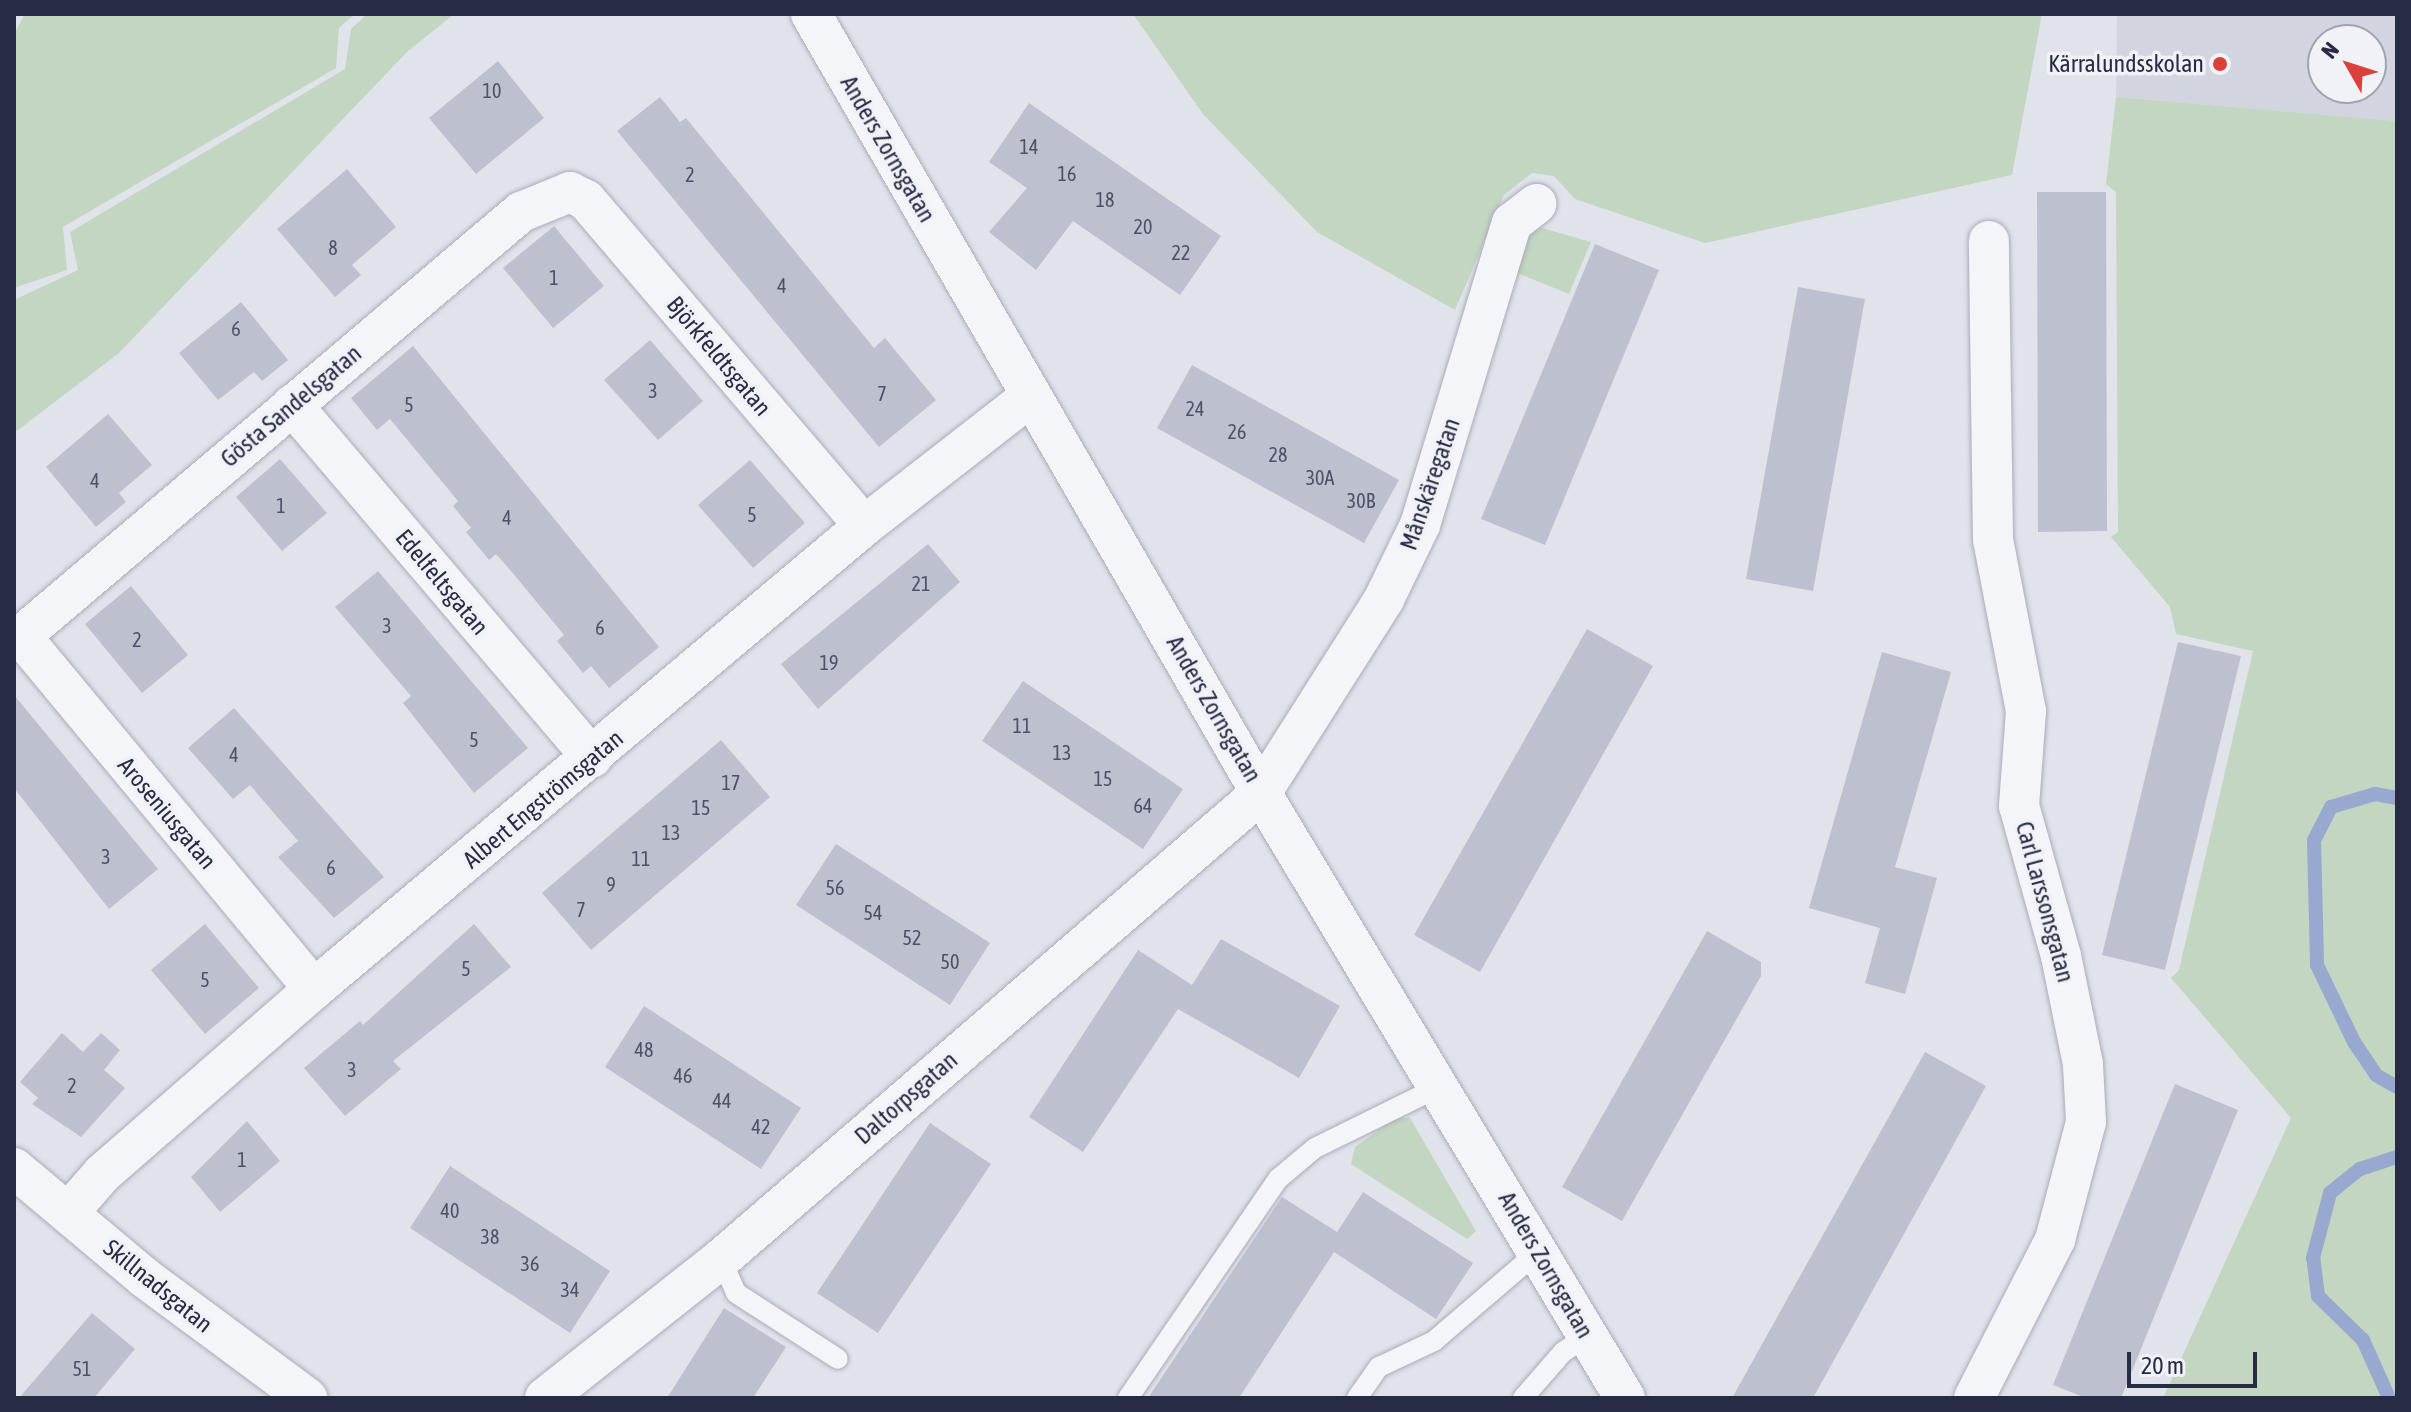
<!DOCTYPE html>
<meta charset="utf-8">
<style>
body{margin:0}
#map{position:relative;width:2411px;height:1412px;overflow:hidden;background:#e1e3eb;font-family:"Asap Condensed",sans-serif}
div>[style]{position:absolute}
.built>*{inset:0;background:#d2d5e0}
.green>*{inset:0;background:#c2d6c1}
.stream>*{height:14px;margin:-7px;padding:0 7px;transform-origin:7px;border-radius:7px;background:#98a8ce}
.building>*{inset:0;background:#bdc0ce}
.roads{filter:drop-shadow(0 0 2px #a9acb9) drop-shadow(0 0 2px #a9acb9)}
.lane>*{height:20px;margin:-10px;padding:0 10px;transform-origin:10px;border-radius:10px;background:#f4f5f9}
.street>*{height:40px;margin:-20px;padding:0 20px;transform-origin:20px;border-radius:20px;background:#f4f5f9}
.dots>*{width:22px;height:22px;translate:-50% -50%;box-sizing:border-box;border:4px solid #f1f2f8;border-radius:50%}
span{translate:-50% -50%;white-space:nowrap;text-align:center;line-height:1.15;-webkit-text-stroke:7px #f1f2f8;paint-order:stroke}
.number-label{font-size:20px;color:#4c5166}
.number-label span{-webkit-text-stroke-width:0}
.poi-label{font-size:24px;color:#272c44}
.right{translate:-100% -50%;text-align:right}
.street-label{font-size:24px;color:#272c44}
.frame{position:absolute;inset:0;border:16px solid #272c44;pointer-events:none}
.north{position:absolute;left:2307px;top:24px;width:80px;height:80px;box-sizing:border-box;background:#f1f2f8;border:2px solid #a0a3b0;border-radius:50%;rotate:309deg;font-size:22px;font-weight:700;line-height:32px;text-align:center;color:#272c44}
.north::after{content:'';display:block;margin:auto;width:28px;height:36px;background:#db403a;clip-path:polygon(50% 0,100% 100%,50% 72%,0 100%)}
.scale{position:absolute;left:2127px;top:1352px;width:130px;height:36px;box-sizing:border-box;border:4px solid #272c44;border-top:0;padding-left:10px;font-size:24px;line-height:28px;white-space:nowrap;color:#272c44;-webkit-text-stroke:6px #f1f2f8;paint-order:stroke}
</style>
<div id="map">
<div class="built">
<i style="clip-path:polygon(evenodd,2117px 14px,2397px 14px,2397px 121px,2116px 97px,2117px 14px,2323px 40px,2371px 40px,2371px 88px,2323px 88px,2323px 40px)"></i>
</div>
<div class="green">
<i style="clip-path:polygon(25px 14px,355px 14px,339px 28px,336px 68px,63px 227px,67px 270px,14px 288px,14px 34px)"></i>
<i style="clip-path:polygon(367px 14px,454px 14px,407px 52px,119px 353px,14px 433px,14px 300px,78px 270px,70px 232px,345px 69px,351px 29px)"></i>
<i style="clip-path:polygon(1133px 14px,2042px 14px,2012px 175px,1705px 243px,1575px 199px,1554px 176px,1532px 173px,1504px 195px,1455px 310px,1317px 232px,1203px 114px)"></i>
<i style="clip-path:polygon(2116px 97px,2397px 121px,2397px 1398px,2163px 1398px,2291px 1118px,2171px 978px,2179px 970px,2253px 651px,2176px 634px,2170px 607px,2111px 537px,2118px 532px,2116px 192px,2106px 184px)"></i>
<i style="clip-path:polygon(1528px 224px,1591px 242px,1569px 294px,1515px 272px)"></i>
<i style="clip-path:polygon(1395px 1118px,1410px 1118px,1476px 1231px,1467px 1239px,1351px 1164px,1355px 1147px)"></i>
</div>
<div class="stream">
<i style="left:2397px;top:798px;width:22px;rotate:-170deg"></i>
<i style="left:2375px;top:794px;width:46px;rotate:163.5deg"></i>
<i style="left:2331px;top:807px;width:37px;rotate:117deg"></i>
<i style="left:2314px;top:840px;width:125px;rotate:88.6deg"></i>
<i style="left:2317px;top:965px;width:85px;rotate:64.3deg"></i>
<i style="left:2354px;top:1042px;width:40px;rotate:56deg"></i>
<i style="left:2376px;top:1075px;width:24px;rotate:30deg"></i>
<i style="left:2389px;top:1398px;width:64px;rotate:-114.1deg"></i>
<i style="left:2363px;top:1340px;width:63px;rotate:-135.6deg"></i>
<i style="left:2318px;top:1296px;width:38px;rotate:-97deg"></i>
<i style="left:2313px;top:1258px;width:67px;rotate:-75.3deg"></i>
<i style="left:2330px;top:1193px;width:38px;rotate:-39deg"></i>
<i style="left:2360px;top:1169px;width:39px;rotate:-18deg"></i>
</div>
<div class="building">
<i style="clip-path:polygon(498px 61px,544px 118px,476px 174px,429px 118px)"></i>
<i style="clip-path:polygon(660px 97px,680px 122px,686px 118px,874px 348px,885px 338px,936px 400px,879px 447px,617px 131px)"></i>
<i style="clip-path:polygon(1029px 103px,1221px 236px,1180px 295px,1073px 221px,1036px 270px,989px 232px,1027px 188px,989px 162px)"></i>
<i style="clip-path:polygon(347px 169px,396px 227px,352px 265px,361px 275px,335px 297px,277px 229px)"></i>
<i style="clip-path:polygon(2037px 192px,2106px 192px,2107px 531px,2038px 532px)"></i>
<i style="clip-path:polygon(554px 226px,604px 286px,553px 328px,503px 268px)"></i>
<i style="clip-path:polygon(1595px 244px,1659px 270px,1545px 545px,1481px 519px)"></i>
<i style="clip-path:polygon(1798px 287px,1865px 299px,1813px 591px,1746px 579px)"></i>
<i style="clip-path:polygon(241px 302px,288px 360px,262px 381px,254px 372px,218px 400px,179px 353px)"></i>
<i style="clip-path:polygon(650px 340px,703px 401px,658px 440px,604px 380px)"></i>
<i style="clip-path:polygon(413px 346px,659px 647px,609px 688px,591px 666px,583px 673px,557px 641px,564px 635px,511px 571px,496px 554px,489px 560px,466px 532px,471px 528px,453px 506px,458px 501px,390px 419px,377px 430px,351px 398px)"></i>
<i style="clip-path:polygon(1192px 365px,1399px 480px,1364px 543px,1157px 428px)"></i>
<i style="clip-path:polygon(108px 414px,152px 465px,119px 493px,126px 502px,96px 527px,46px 467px)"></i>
<i style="clip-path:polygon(280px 459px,327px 513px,282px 551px,236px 497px)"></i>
<i style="clip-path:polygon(750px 460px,805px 523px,753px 568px,698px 505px)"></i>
<i style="clip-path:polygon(928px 544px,960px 582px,818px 709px,781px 664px)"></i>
<i style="clip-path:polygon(378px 571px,528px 748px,474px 793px,403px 703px,411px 696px,335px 607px)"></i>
<i style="clip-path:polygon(131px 586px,188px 655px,142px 693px,85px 624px)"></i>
<i style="clip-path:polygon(1587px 629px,1653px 666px,1480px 972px,1414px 935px)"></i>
<i style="clip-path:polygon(2178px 642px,2241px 656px,2165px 970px,2102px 955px)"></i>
<i style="clip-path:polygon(1882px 652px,1951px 672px,1895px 867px,1937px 878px,1905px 994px,1865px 983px,1880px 928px,1809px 908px)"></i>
<i style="clip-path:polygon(1023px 681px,1183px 789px,1143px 849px,982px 741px)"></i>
<i style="clip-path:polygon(14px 695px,158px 869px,109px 909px,14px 788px)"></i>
<i style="clip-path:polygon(234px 708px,384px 877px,334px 918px,278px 857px,298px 841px,250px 785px,233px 799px,188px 748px)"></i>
<i style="clip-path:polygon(721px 740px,770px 797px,591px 950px,542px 893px)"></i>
<i style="clip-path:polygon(836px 844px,990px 943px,950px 1005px,796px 905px)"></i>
<i style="clip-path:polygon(205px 924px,259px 988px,205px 1034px,151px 970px)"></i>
<i style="clip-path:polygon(474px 924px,511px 967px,393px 1061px,401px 1069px,345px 1116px,304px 1068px,360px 1021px,363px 1025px)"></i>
<i style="clip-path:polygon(1707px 931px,1761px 962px,1761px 976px,1622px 1221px,1562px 1187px)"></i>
<i style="clip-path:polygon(1221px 939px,1340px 1006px,1299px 1078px,1178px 1009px,1083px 1152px,1029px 1117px,1138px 950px,1192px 985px)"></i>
<i style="clip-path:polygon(644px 1006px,801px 1108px,761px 1169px,605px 1067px)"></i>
<i style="clip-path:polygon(62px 1033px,83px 1052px,101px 1033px,120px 1050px,104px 1070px,125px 1088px,81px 1137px,32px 1104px,38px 1098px,20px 1082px)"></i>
<i style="clip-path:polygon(1925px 1052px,1986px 1086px,1813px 1398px,1732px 1398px)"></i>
<i style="clip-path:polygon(2175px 1084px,2238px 1110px,2121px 1398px,2086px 1398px,2053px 1385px)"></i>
<i style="clip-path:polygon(247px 1121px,280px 1161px,220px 1212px,191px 1177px)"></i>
<i style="clip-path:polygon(930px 1123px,991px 1164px,878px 1333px,817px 1293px)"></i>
<i style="clip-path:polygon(450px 1166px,610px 1271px,570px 1333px,410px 1228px)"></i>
<i style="clip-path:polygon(1363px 1192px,1473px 1263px,1436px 1319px,1334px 1252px,1239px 1398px,1148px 1398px,1282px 1197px,1337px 1232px)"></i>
<i style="clip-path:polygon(724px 1308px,786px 1347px,753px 1398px,667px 1398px)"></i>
<i style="clip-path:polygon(92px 1313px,135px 1349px,94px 1398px,19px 1398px)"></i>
</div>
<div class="roads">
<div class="lane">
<i style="left:721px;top:1259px;width:37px;rotate:66deg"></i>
<i style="left:736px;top:1293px;width:121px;rotate:32.9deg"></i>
<i style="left:1128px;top:1398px;width:265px;rotate:-55.6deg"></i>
<i style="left:1278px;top:1179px;width:48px;rotate:-40deg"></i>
<i style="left:1315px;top:1148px;width:138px;rotate:-26.2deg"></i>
<i style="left:1357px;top:1398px;width:38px;rotate:-55deg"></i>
<i style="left:1379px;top:1367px;width:61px;rotate:-25.3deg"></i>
<i style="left:1434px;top:1341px;width:138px;rotate:-40.6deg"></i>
<i style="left:1523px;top:1398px;width:61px;rotate:-49deg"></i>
<i style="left:1563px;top:1352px;width:30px;rotate:-33deg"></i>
</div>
<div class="street">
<i style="left:811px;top:14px;width:900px;rotate:59.99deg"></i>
<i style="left:1261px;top:793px;width:706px;rotate:58.97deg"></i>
<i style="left:292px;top:405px;width:463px;rotate:49.6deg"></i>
<i style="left:314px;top:989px;width:459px;rotate:-129.7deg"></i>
<i style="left:21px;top:636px;width:656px;rotate:-40.3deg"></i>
<i style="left:521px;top:212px;width:53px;rotate:-22.2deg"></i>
<i style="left:570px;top:192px;width:18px;rotate:27deg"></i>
<i style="left:586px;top:200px;width:428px;rotate:49.5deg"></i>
<i style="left:14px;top:1168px;width:171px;rotate:40deg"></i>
<i style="left:145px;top:1278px;width:202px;rotate:36.5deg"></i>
<i style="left:68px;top:1213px;width:52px;rotate:-48.9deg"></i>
<i style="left:102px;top:1174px;width:281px;rotate:-41.1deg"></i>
<i style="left:314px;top:989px;width:719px;rotate:-40.09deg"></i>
<i style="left:864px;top:526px;width:210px;rotate:-37.9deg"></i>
<i style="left:545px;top:1398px;width:224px;rotate:-38.3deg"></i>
<i style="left:721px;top:1259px;width:713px;rotate:-40.79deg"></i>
<i style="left:1261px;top:793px;width:230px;rotate:-57.6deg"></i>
<i style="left:1384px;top:599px;width:82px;rotate:-64.1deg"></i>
<i style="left:1420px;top:525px;width:316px;rotate:-73.1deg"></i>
<i style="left:1512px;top:223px;width:31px;rotate:-38deg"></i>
<i style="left:1974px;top:1398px;width:178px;rotate:-62.9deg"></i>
<i style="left:2055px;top:1240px;width:122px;rotate:-75.3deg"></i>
<i style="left:2086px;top:1122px;width:58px;rotate:-93deg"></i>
<i style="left:2083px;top:1064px;width:110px;rotate:-101.5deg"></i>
<i style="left:2061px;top:956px;width:156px;rotate:-105.6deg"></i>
<i style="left:2019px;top:806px;width:95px;rotate:-85.8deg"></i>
<i style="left:2026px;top:711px;width:174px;rotate:-100.9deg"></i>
<i style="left:1993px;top:540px;width:299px;rotate:-90.8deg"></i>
</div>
</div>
<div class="dots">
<i style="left:2220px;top:64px;background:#db403a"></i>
</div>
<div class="number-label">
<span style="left:492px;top:90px">10</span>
<span style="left:1029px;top:146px">14</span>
<span style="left:1067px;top:173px">16</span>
<span style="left:690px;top:174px">2</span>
<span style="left:1105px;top:199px">18</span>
<span style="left:1143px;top:226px">20</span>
<span style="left:333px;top:247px">8</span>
<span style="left:1181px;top:252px">22</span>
<span style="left:554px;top:277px">1</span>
<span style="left:782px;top:285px">4</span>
<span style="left:236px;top:328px">6</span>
<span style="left:653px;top:390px">3</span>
<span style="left:882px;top:393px">7</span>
<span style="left:409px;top:404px">5</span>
<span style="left:1195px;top:408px">24</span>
<span style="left:1237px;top:431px">26</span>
<span style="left:1278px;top:454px">28</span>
<span style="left:1320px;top:477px">30A</span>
<span style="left:95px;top:480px">4</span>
<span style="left:1361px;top:500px">30B</span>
<span style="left:281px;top:505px">1</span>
<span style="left:752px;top:514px">5</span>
<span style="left:507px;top:517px">4</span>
<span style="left:921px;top:583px">21</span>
<span style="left:387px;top:625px">3</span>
<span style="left:600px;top:627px">6</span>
<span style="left:137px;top:639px">2</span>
<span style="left:829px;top:662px">19</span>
<span style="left:1022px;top:725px">11</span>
<span style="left:474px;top:739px">5</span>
<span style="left:1062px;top:752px">13</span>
<span style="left:234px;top:754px">4</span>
<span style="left:1103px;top:778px">15</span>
<span style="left:731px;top:782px">17</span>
<span style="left:1143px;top:805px">64</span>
<span style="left:701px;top:807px">15</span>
<span style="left:671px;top:832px">13</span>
<span style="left:106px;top:856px">3</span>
<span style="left:641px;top:858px">11</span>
<span style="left:331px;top:867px">6</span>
<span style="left:611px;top:884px">9</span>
<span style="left:835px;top:887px">56</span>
<span style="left:581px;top:909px">7</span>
<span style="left:873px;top:912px">54</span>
<span style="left:912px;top:937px">52</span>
<span style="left:950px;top:961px">50</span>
<span style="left:466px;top:968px">5</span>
<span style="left:205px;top:979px">5</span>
<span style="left:644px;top:1049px">48</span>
<span style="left:352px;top:1069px">3</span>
<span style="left:683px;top:1075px">46</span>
<span style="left:72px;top:1085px">2</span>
<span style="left:722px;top:1100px">44</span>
<span style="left:761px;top:1126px">42</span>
<span style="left:242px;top:1159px">1</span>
<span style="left:450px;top:1210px">40</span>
<span style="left:490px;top:1236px">38</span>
<span style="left:530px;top:1263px">36</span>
<span style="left:570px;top:1289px">34</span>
<span style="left:82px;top:1368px">51</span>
</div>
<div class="poi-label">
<span class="right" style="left:2204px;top:64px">Kärralundsskolan</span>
</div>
<div class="street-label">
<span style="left:888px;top:149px;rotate:60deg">Anders Zornsgatan</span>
<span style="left:719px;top:356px;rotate:50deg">Björkfeldtsgatan</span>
<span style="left:291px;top:406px;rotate:-40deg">Gösta Sandelsgatan</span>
<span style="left:1430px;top:484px;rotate:-71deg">Månskäregatan</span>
<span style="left:442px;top:582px;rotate:50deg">Edelfeltsgatan</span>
<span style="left:1214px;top:709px;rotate:60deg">Anders Zornsgatan</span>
<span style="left:543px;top:799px;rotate:-40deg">Albert Engströmsgatan</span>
<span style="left:167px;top:813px;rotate:50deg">Aroseniusgatan</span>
<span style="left:2045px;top:902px;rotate:75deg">Carl Larssonsgatan</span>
<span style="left:906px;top:1098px;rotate:-41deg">Daltorpsgatan</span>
<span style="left:1546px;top:1265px;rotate:60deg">Anders Zornsgatan</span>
<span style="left:158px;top:1286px;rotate:39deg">Skillnadsgatan</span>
</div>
<div class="frame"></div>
<div class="north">N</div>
<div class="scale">20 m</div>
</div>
